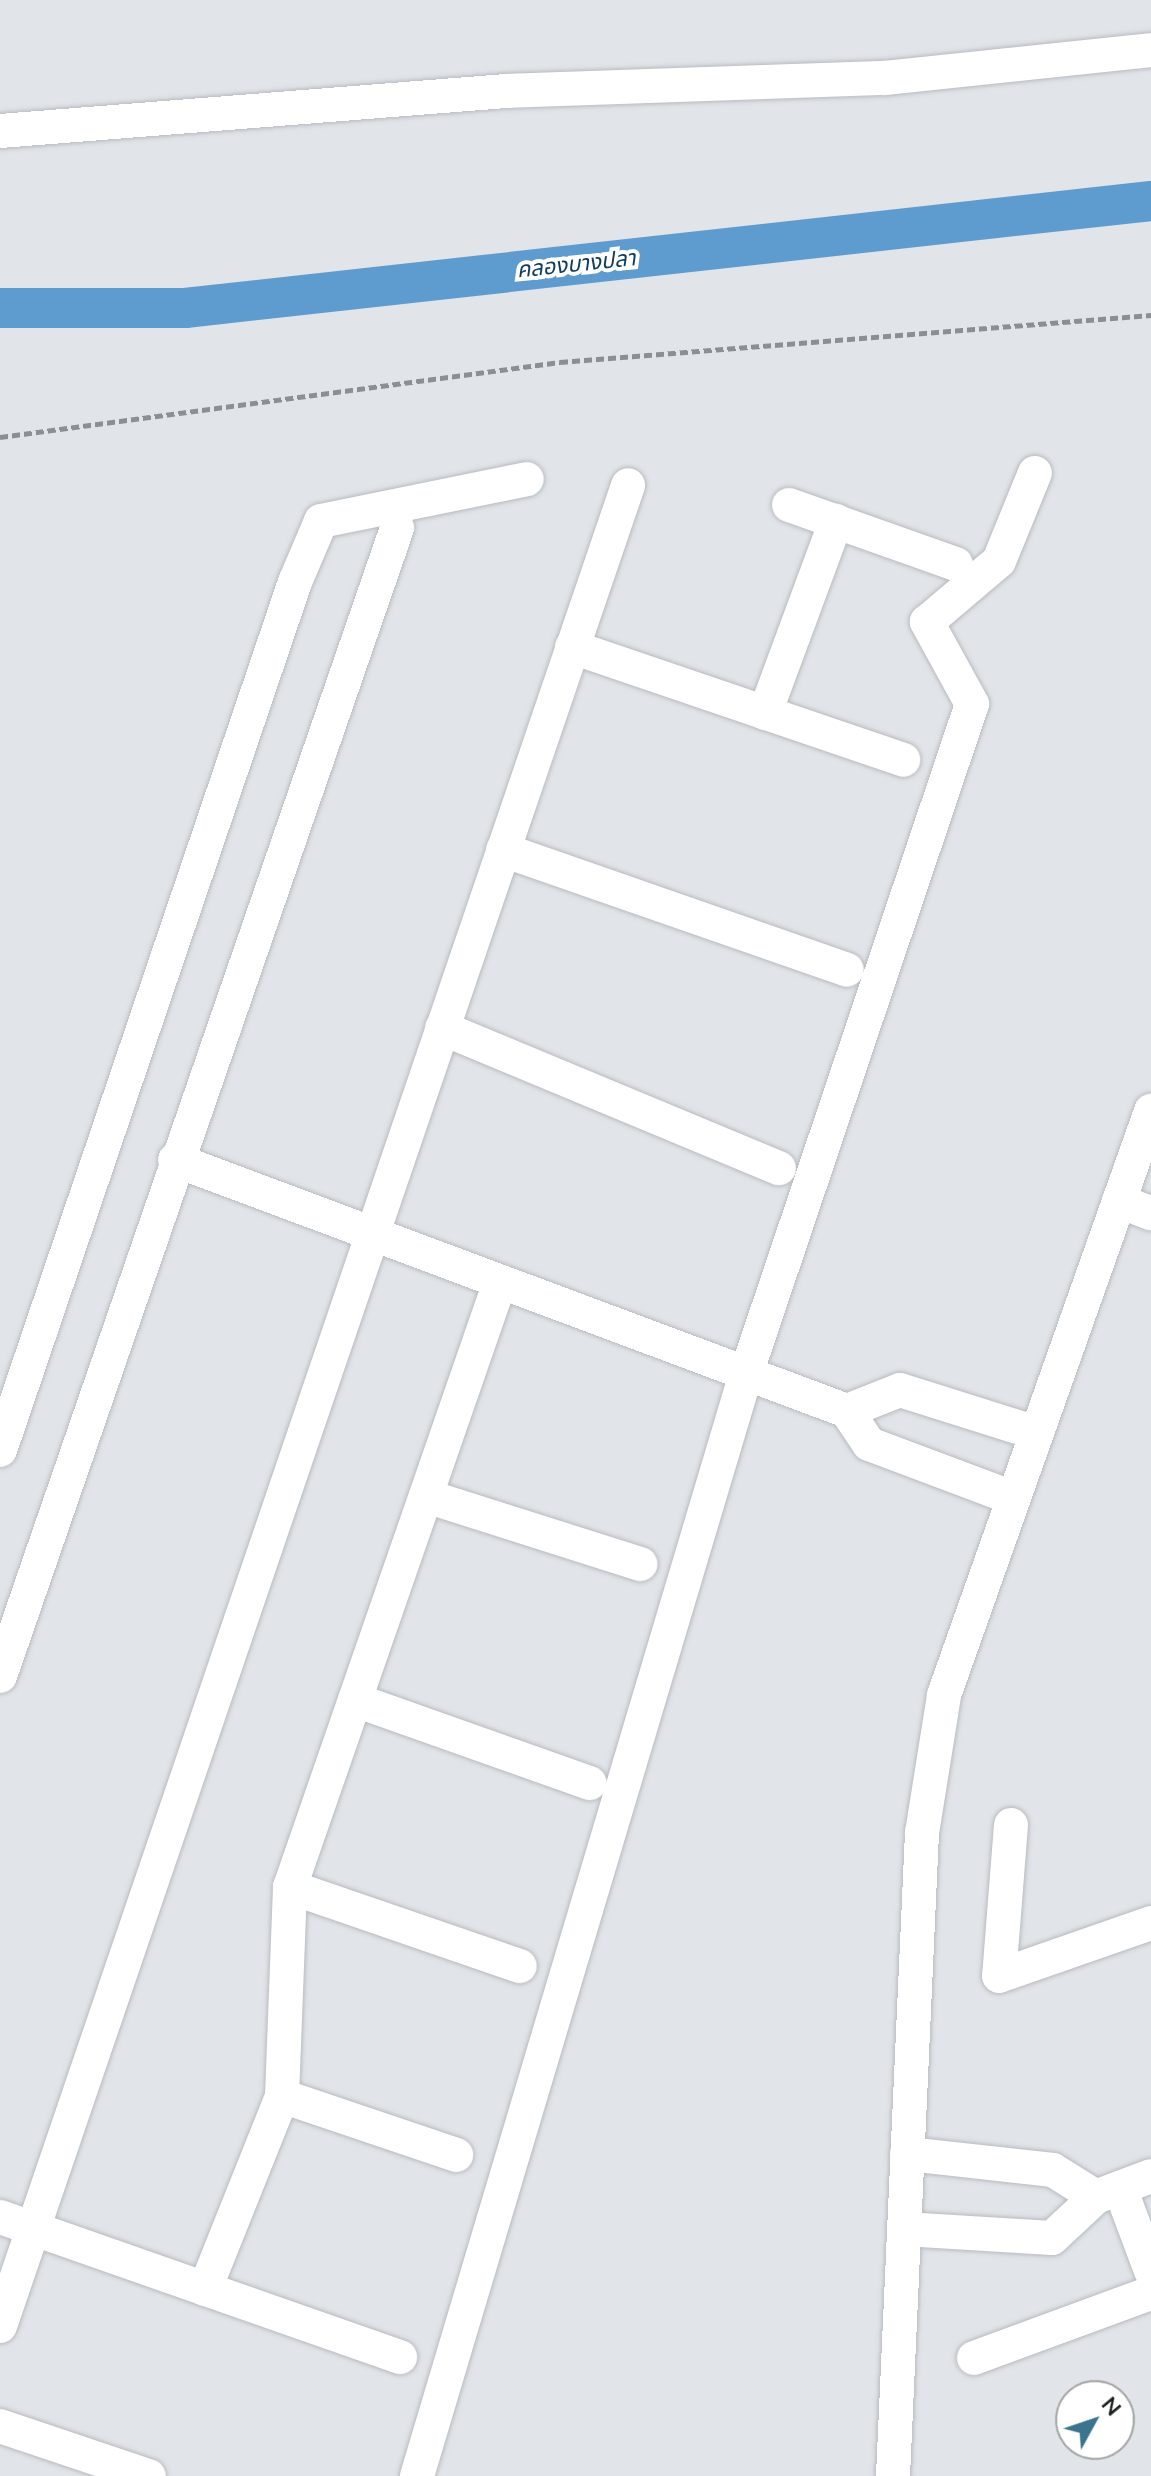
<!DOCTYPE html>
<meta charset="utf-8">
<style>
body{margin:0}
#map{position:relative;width:1151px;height:2476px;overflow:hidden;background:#e1e5e9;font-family:Mulish,"Noto Sans Thai",sans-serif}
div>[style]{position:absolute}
.canal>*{height:40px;margin:-20px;padding:0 20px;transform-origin:20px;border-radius:20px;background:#5e9bcf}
.path>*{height:5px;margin-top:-2.5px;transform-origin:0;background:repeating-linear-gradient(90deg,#8c8f92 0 8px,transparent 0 12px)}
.roads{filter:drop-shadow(0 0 2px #b8bbbf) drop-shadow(0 0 2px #b8bbbf)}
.minor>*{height:34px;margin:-17px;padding:0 17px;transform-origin:17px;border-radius:17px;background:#fff}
span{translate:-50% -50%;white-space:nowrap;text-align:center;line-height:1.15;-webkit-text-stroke:8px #fff;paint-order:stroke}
.water-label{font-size:22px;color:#0f3d60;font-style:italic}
.north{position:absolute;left:1055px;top:2380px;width:80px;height:80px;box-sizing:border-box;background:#fff;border:2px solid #a4a5a5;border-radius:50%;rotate:50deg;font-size:22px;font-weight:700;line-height:32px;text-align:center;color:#1c1e1f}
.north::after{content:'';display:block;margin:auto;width:28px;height:36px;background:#3a758d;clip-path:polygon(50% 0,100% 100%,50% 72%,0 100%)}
</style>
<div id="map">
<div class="canal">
<i style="left:0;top:308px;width:185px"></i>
<i style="left:185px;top:308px;width:972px;rotate:-6.32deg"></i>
</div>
<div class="path">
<i style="left:0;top:437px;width:565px;rotate:-7.63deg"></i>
<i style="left:560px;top:362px;width:593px;rotate:-4.55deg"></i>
</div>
<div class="roads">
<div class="minor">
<i style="left:0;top:131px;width:508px;rotate:-4.52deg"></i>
<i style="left:506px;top:91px;width:379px;rotate:-2deg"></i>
<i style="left:885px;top:78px;width:267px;rotate:-6deg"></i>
<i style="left:789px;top:505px;width:177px;rotate:19.5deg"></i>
<i style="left:572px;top:647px;width:350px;rotate:18.8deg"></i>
<i style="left:765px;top:713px;width:205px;rotate:-69.7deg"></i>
<i style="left:503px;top:850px;width:364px;rotate:19.2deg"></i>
<i style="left:442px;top:1028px;width:365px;rotate:22.6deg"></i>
<i style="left:175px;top:1160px;width:717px;rotate:20.48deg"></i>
<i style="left:1119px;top:1201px;width:34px;rotate:21deg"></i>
<i style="left:0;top:1450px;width:917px;rotate:-71.23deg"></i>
<i style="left:295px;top:582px;width:66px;rotate:-66.9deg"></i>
<i style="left:321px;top:521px;width:210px;rotate:-11.5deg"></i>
<i style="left:426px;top:1496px;width:225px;rotate:17.6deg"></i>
<i style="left:1013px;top:1498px;width:154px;rotate:-159.4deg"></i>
<i style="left:869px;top:1444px;width:40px;rotate:-124deg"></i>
<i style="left:847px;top:1411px;width:57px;rotate:-21.6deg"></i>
<i style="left:900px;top:1390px;width:143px;rotate:17.5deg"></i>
<i style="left:0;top:1676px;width:1215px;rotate:-70.92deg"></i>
<i style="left:355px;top:1700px;width:249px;rotate:19.5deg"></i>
<i style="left:1011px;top:1825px;width:151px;rotate:94.5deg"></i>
<i style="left:999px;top:1976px;width:161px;rotate:-19.2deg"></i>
<i style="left:290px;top:1887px;width:243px;rotate:19deg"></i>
<i style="left:282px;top:2096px;width:184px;rotate:18.7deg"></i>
<i style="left:1120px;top:2188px;width:89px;rotate:69.5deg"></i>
<i style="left:1101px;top:2195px;width:53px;rotate:-20.8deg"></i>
<i style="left:0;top:2217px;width:424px;rotate:19.3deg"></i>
<i style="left:904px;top:2229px;width:148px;rotate:3.5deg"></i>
<i style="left:1052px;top:2238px;width:60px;rotate:-43deg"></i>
<i style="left:1096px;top:2197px;width:51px;rotate:-147.9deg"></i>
<i style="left:1053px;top:2170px;width:147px;rotate:-173.7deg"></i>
<i style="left:205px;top:2289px;width:208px;rotate:-68.2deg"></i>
<i style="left:282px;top:2096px;width:209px;rotate:-87.8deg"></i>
<i style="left:290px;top:1887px;width:640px;rotate:-70.86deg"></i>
<i style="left:0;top:2326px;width:1945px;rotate:-71.16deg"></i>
<i style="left:974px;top:2358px;width:189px;rotate:-20.2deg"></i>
<i style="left:0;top:2426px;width:157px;rotate:18.6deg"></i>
<i style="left:417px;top:2476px;width:1150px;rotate:-73.38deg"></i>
<i style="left:746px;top:1374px;width:707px;rotate:-71.36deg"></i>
<i style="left:972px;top:704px;width:94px;rotate:-118.8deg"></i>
<i style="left:927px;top:622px;width:94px;rotate:-40.3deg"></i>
<i style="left:999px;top:561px;width:95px;rotate:-67.8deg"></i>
<i style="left:893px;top:2476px;width:644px;rotate:-87.42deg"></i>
<i style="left:922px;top:1833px;width:140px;rotate:-80.9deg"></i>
<i style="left:944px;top:1695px;width:620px;rotate:-70.48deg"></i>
</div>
</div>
<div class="water-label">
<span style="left:576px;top:264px;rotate:-6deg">คลองบางปลา</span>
</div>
<div class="north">N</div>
</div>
